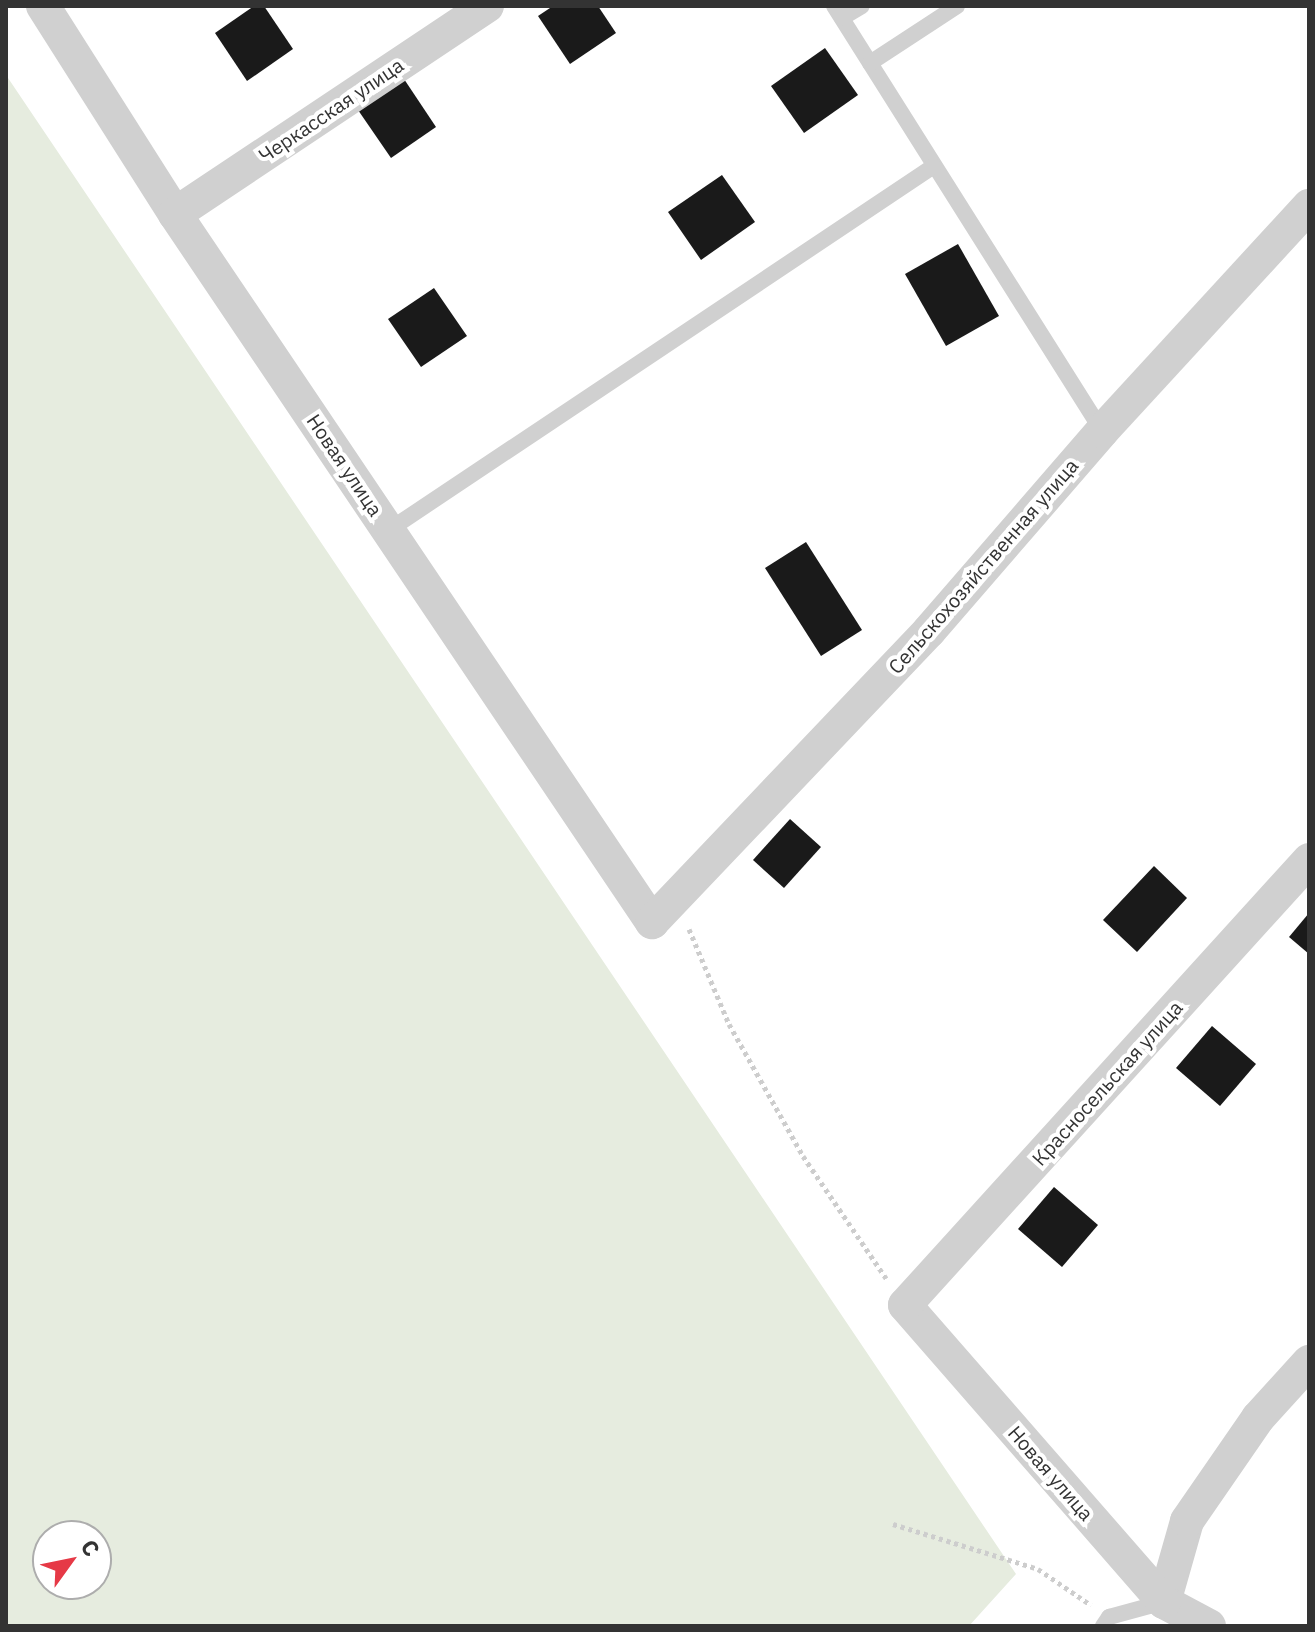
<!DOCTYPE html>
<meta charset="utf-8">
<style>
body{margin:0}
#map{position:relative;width:1315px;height:1632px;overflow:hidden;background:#fff;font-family:"IBM Plex Sans",sans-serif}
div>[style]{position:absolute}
.green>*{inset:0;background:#e6ecdf}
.building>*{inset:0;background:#1a1a1a}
.path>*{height:5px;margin-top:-2.5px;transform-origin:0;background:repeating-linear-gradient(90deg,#cdcdcd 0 4px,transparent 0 8px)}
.service>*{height:16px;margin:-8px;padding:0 8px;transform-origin:8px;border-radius:8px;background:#d0d0d0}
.minor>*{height:34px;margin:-17px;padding:0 17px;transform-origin:17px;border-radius:17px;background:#d0d0d0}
span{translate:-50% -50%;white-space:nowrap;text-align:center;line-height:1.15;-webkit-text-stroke:8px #fff;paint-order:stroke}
.street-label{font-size:20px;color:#333}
.frame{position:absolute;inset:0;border:8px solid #333;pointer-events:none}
.north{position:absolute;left:32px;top:1520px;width:80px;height:80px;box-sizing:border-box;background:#fff;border:2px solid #adadad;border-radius:50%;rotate:57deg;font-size:22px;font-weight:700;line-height:32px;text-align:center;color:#333}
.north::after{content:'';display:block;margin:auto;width:28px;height:36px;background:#e63946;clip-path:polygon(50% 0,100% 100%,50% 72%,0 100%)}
</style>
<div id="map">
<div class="green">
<i style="clip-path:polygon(evenodd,6px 75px,1016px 1574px,969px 1626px,6px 1626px,6px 75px,48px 1536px,96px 1536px,96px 1584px,48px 1584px,48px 1536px)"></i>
</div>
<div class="building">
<i style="clip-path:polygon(254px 6px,264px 6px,293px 49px,247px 81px,215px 33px)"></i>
<i style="clip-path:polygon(553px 6px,598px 6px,616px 33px,570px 64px,538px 16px)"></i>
<i style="clip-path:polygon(825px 48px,858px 95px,804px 133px,771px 86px)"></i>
<i style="clip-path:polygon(404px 79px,436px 127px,391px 158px,358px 110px)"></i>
<i style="clip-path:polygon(722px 175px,755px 222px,701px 260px,668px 212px)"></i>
<i style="clip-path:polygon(958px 244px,999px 316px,946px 346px,905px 274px)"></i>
<i style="clip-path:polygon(434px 288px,467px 336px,421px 367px,388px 319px)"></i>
<i style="clip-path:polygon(806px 542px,862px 630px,821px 656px,765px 568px)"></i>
<i style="clip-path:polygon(790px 819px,821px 847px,784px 888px,753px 860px)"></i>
<i style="clip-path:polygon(1154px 866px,1187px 898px,1137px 952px,1103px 920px)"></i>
<i style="clip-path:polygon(1309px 913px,1309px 954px,1289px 937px)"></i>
<i style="clip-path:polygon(1212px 1026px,1256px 1064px,1220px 1106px,1176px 1068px)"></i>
<i style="clip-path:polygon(1054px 1187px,1098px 1225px,1062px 1267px,1018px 1229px)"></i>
</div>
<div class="path">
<i style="left:689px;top:929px;width:103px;rotate:67.2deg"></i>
<i style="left:729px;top:1024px;width:151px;rotate:60.7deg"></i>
<i style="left:803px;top:1156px;width:148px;rotate:55.8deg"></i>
<i style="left:893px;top:1524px;width:152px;rotate:17.2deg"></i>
<i style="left:1038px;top:1569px;width:64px;rotate:34.2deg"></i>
</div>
<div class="service">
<i style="left:834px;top:6px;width:502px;rotate:57.76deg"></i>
<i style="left:842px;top:18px;width:23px;rotate:-31deg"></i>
<i style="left:870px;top:63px;width:104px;rotate:-33.2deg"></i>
<i style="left:389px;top:530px;width:655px;rotate:-33.74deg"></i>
<i style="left:1103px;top:1626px;width:11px;rotate:-56deg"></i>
<i style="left:1109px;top:1617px;width:57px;rotate:-15.3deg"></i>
</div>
<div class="minor">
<i style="left:43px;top:6px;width:246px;rotate:57.6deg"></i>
<i style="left:175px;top:214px;width:854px;rotate:56.03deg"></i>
<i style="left:652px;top:922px;width:402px;rotate:-46.4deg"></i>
<i style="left:929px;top:631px;width:264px;rotate:-49.1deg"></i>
<i style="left:1102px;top:431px;width:306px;rotate:-47.4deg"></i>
<i style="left:175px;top:214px;width:375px;rotate:-33.7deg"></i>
<i style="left:1164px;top:1602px;width:84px;rotate:-74.1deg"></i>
<i style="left:1187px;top:1521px;width:125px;rotate:-55.4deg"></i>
<i style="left:1258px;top:1418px;width:76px;rotate:-47.7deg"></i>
<i style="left:1209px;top:1626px;width:51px;rotate:-151.9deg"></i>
<i style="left:1164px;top:1602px;width:394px;rotate:-131.1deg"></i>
<i style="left:905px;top:1305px;width:601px;rotate:-47.76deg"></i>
</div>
<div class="street-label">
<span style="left:331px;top:110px;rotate:-34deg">Черкасская улица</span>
<span style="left:345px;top:465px;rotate:56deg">Новая улица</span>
<span style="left:983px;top:566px;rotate:-49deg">Сельскохозяйственная улица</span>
<span style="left:1107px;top:1083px;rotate:-48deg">Красносельская улица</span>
<span style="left:1051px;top:1473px;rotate:49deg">Новая улица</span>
</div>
<div class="frame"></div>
<div class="north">С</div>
</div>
